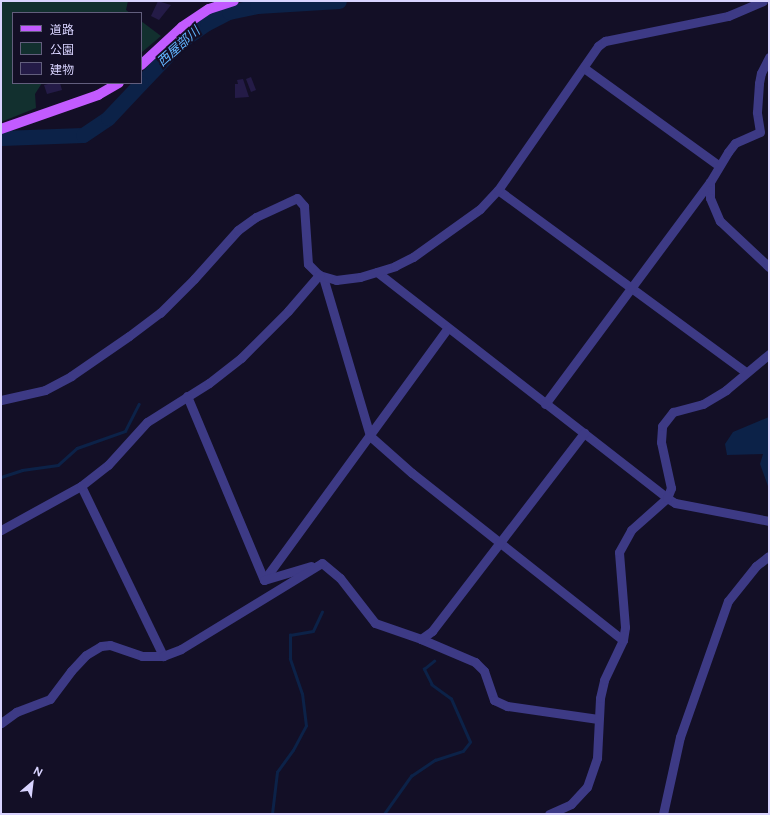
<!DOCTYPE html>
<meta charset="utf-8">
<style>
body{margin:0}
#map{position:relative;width:770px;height:815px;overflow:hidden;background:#130f26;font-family:Figtree,"Noto Sans JP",sans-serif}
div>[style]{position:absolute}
.green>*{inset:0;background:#12302f}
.water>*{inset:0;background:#0c2248}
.stream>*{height:2.5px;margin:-1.25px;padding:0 1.25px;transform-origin:1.25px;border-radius:1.25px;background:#0c2248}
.river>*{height:15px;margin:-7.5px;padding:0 7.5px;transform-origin:7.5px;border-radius:7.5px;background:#0c2248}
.building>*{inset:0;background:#241b47}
.minor>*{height:9px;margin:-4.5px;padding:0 4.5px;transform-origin:4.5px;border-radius:4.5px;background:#3d3a85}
.primary>*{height:10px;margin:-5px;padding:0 5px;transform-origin:5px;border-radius:5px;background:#c25bff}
span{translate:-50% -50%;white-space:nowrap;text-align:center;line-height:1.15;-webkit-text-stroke:4px #130f26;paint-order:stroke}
.water-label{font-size:13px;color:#62b6ff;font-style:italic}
.frame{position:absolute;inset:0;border:2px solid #d9d4ff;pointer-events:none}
.legend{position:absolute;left:12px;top:12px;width:130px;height:72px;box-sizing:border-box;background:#130f26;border:1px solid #625e7d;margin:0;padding:5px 7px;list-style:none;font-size:12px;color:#d9d4ff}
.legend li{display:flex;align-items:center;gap:8px;height:20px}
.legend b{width:20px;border:1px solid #625e7d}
.north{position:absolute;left:12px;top:763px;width:40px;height:40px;-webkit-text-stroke:3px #130f26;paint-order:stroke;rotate:28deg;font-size:11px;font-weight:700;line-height:16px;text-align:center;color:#d9d4ff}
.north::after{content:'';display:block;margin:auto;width:14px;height:18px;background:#d9d4ff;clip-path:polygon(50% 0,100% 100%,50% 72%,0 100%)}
</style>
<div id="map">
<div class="green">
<i style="clip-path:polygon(1px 1px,128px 1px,126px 10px,130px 13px,13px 13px,13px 83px,42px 83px,35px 94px,36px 108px,1px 122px)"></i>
<i style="clip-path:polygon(141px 21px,161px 36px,141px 53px)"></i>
</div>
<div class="water">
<i style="clip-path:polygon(769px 417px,769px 489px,760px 464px,763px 454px,727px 455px,725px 444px,733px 432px)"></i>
</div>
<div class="stream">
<i style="left:1px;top:477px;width:22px;rotate:-18deg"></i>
<i style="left:22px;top:470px;width:36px;rotate:-8deg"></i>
<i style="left:58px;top:465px;width:25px;rotate:-42deg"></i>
<i style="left:77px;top:448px;width:51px;rotate:-19.5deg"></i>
<i style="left:125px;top:431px;width:30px;rotate:-63deg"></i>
<i style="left:272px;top:814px;width:42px;rotate:-83.2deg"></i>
<i style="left:277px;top:772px;width:27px;rotate:-54deg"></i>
<i style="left:293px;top:750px;width:27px;rotate:-62deg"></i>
<i style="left:306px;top:726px;width:32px;rotate:-97deg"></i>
<i style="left:302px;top:694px;width:37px;rotate:-109deg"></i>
<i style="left:290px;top:659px;width:24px;rotate:-90deg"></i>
<i style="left:290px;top:635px;width:23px;rotate:-10deg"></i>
<i style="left:313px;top:631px;width:21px;rotate:-65deg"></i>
<i style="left:384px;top:814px;width:47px;rotate:-54.6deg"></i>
<i style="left:411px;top:776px;width:29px;rotate:-34deg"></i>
<i style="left:435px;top:760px;width:29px;rotate:-18deg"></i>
<i style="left:463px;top:751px;width:11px;rotate:-52deg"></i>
<i style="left:470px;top:742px;width:47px;rotate:-113.8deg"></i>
<i style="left:451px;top:699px;width:24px;rotate:-144deg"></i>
<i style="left:432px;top:685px;width:18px;rotate:-117deg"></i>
<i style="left:424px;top:669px;width:13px;rotate:-39deg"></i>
</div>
<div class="river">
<i style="left:141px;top:83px;width:58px;rotate:-46.4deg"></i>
<i style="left:181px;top:41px;width:32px;rotate:-35deg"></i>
<i style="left:207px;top:23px;width:25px;rotate:-27deg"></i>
<i style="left:229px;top:12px;width:29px;rotate:-12deg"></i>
<i style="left:257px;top:6px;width:82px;rotate:-3.5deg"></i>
<i style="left:1px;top:138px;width:82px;rotate:-2.1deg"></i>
<i style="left:83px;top:135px;width:30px;rotate:-34deg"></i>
<i style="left:108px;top:118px;width:48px;rotate:-46.7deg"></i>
</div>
<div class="building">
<i style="clip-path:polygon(158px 1px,171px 5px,159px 20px,151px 16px)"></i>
<i style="clip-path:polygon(251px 77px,256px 90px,251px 92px,246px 79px)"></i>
<i style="clip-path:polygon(243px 79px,249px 97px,235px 98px,235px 84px,238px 84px,237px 80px)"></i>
<i style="clip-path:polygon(52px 83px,60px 83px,62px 90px,47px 94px,44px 85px)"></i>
</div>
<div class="minor">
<i style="left:584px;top:68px;width:165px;rotate:35.9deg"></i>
<i style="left:710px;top:182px;width:16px;rotate:90deg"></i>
<i style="left:710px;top:198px;width:25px;rotate:67deg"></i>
<i style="left:720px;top:221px;width:67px;rotate:43.2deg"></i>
<i style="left:498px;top:190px;width:308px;rotate:36.3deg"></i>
<i style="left:377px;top:272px;width:368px;rotate:37.9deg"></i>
<i style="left:667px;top:498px;width:9px;rotate:32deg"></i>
<i style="left:675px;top:503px;width:96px;rotate:10.8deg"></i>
<i style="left:323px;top:277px;width:166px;rotate:73.5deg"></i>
<i style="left:370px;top:436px;width:56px;rotate:41.4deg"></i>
<i style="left:412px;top:473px;width:269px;rotate:38.4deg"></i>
<i style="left:187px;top:396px;width:199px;rotate:67.3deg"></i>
<i style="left:1px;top:400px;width:45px;rotate:-12.8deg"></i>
<i style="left:45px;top:390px;width:30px;rotate:-28deg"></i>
<i style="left:71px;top:376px;width:70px;rotate:-34.6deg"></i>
<i style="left:129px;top:336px;width:39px;rotate:-37deg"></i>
<i style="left:160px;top:313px;width:48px;rotate:-45deg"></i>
<i style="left:194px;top:279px;width:66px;rotate:-48.1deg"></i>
<i style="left:238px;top:230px;width:22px;rotate:-36deg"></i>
<i style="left:256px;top:217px;width:45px;rotate:-24.9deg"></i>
<i style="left:297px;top:198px;width:11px;rotate:49deg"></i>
<i style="left:304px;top:206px;width:58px;rotate:86.1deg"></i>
<i style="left:308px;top:264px;width:16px;rotate:45deg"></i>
<i style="left:319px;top:275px;width:18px;rotate:16deg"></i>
<i style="left:336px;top:280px;width:24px;rotate:-7deg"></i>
<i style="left:360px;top:277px;width:37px;rotate:-17deg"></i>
<i style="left:395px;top:266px;width:20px;rotate:-27deg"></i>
<i style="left:413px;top:257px;width:82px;rotate:-35.6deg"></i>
<i style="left:480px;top:209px;width:26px;rotate:-47deg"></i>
<i style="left:498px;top:190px;width:175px;rotate:-55.2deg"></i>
<i style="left:598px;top:46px;width:9px;rotate:-36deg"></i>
<i style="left:605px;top:41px;width:126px;rotate:-11.5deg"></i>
<i style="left:728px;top:16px;width:38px;rotate:-23deg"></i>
<i style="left:545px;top:404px;width:277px;rotate:-53.4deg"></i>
<i style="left:710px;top:182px;width:35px;rotate:-59deg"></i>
<i style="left:728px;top:152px;width:11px;rotate:-52deg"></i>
<i style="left:735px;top:143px;width:27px;rotate:-24deg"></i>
<i style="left:760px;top:132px;width:20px;rotate:-99deg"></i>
<i style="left:757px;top:112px;width:29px;rotate:-86deg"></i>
<i style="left:759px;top:83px;width:10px;rotate:-79deg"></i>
<i style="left:761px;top:73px;width:18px;rotate:-63deg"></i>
<i style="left:81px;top:486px;width:189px;rotate:64.2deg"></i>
<i style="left:1px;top:530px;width:91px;rotate:-28.8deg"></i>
<i style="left:81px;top:486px;width:34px;rotate:-38deg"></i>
<i style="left:108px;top:465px;width:58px;rotate:-47.8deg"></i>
<i style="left:147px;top:422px;width:73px;rotate:-32.2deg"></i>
<i style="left:209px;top:383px;width:41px;rotate:-38deg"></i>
<i style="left:241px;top:358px;width:66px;rotate:-45deg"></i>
<i style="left:288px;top:311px;width:48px;rotate:-49.3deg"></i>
<i style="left:322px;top:563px;width:23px;rotate:40deg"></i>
<i style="left:340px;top:578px;width:57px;rotate:52.1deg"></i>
<i style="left:375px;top:623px;width:49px;rotate:19.2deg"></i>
<i style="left:421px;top:639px;width:59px;rotate:23.1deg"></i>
<i style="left:475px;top:662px;width:13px;rotate:45deg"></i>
<i style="left:484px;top:671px;width:31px;rotate:71deg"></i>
<i style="left:494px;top:700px;width:14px;rotate:25deg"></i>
<i style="left:507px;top:706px;width:92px;rotate:8.1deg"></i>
<i style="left:264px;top:580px;width:312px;rotate:-53.9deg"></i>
<i style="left:264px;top:580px;width:49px;rotate:-16.6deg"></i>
<i style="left:421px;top:639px;width:14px;rotate:-36deg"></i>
<i style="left:432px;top:631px;width:250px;rotate:-52.5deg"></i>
<i style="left:1px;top:723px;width:19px;rotate:-36deg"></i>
<i style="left:16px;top:712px;width:36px;rotate:-21deg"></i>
<i style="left:50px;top:699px;width:35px;rotate:-53deg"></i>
<i style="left:71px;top:671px;width:22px;rotate:-47deg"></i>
<i style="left:86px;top:655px;width:17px;rotate:-31deg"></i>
<i style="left:101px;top:646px;width:9px;rotate:-6deg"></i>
<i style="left:110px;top:645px;width:34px;rotate:19deg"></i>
<i style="left:142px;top:656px;width:21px"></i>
<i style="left:163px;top:656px;width:19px;rotate:-21deg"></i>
<i style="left:181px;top:649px;width:165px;rotate:-31.4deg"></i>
<i style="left:549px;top:814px;width:24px;rotate:-24deg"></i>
<i style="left:571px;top:804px;width:23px;rotate:-47deg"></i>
<i style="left:587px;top:787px;width:31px;rotate:-71deg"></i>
<i style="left:597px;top:758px;width:60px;rotate:-87.1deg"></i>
<i style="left:600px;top:698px;width:18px;rotate:-77deg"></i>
<i style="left:604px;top:680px;width:44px;rotate:-64.6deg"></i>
<i style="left:623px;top:640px;width:13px;rotate:-81deg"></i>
<i style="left:625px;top:627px;width:75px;rotate:-94.6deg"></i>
<i style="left:619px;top:552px;width:25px;rotate:-61deg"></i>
<i style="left:631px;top:530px;width:48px;rotate:-41.6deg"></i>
<i style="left:667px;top:498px;width:11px;rotate:-68deg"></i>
<i style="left:671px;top:488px;width:47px;rotate:-102.3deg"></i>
<i style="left:661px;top:442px;width:16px;rotate:-86deg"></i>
<i style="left:662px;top:426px;width:18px;rotate:-52deg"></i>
<i style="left:673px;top:412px;width:31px;rotate:-15deg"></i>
<i style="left:703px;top:404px;width:27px;rotate:-31deg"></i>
<i style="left:726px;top:390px;width:56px;rotate:-39.9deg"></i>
<i style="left:663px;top:814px;width:79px;rotate:-77.6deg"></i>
<i style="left:680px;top:737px;width:144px;rotate:-70.6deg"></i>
<i style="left:728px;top:601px;width:45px;rotate:-51.3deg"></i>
<i style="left:756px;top:566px;width:16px;rotate:-38deg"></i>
</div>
<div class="primary">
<i style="left:141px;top:65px;width:56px;rotate:-42.8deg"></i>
<i style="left:182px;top:27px;width:32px;rotate:-34deg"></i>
<i style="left:209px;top:9px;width:26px;rotate:-18deg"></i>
<i style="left:1px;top:129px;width:103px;rotate:-19.3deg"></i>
<i style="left:98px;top:95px;width:24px;rotate:-30deg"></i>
</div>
<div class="water-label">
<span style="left:179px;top:47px;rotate:-42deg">西屋部川</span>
</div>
<div class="frame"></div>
<ul class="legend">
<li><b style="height:5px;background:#c25bff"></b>道路</li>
<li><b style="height:11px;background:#12302f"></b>公園</li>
<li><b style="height:11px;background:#241b47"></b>建物</li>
</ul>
<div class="north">N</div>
</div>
